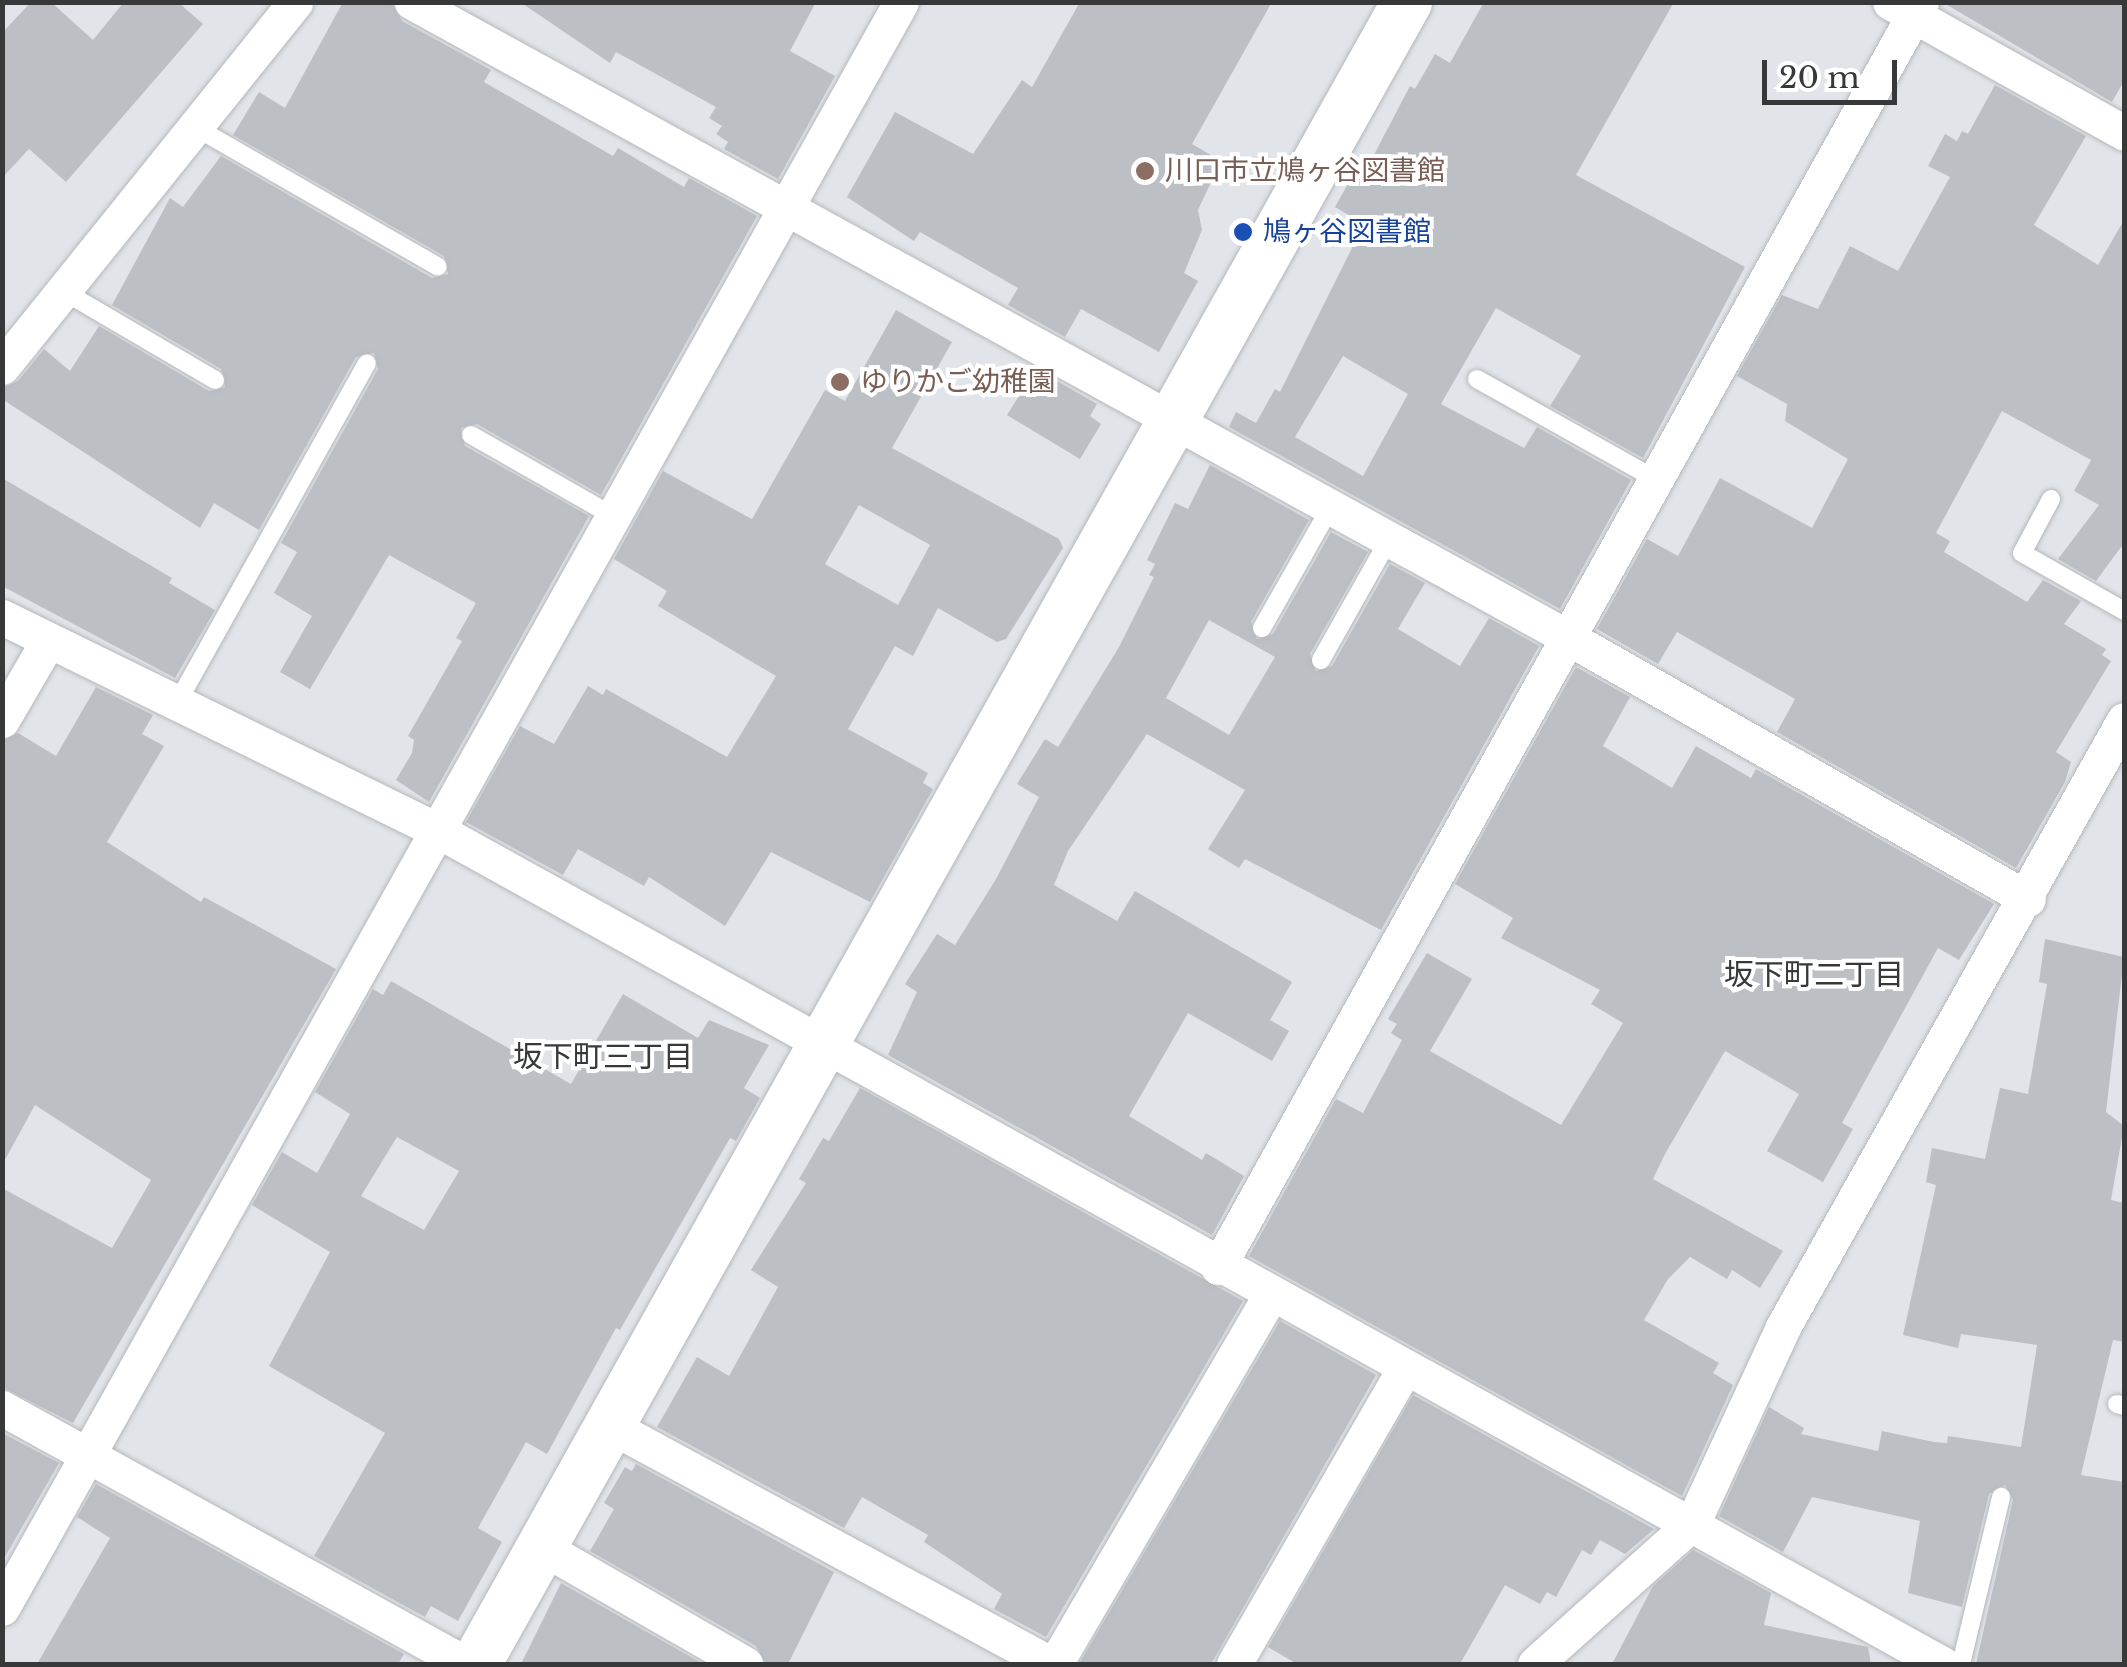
<!DOCTYPE html>
<meta charset="utf-8">
<style>
body{margin:0}
#map{position:relative;width:2127px;height:1667px;overflow:hidden;background:#e1e4e9;font-family:"Libre Baskerville","Noto Sans JP",serif}
div>[style]{position:absolute}
.building>*{inset:0;background:#bcbfc4}
.roads{filter:drop-shadow(0 0 2px #b5b8bc) drop-shadow(0 0 2px #b5b8bc)}
.lane>*{height:18px;margin:-9px;padding:0 9px;transform-origin:9px;border-radius:9px;background:#fff}
.street>*{height:35px;margin:-17.5px;padding:0 17.5px;transform-origin:17.5px;border-radius:17.5px;background:#fff}
.secondary>*{height:50px;margin:-25px;padding:0 25px;transform-origin:25px;border-radius:25px;background:#fff}
.dots>*{width:28px;height:28px;translate:-50% -50%;box-sizing:border-box;border:5px solid #fff;border-radius:50%}
span{translate:-50% -50%;white-space:nowrap;text-align:center;line-height:1.15;-webkit-text-stroke:8px #fff;paint-order:stroke}
.education-label{font-size:28px;color:#785e54}
.left{translate:0 -50%;text-align:left}
.transit-label{font-size:28px;color:#164399}
.neighbourhood-label{font-size:30px;color:#363839}
.frame{position:absolute;inset:0;border:5px solid #363839;pointer-events:none}
.scale{position:absolute;left:1762px;top:60px;width:135px;height:45px;box-sizing:border-box;border:5px solid #363839;border-top:0;padding-left:12px;font-size:30px;line-height:35px;white-space:nowrap;color:#363839;-webkit-text-stroke:8px #fff;paint-order:stroke}
</style>
<div id="map">
<div class="building">
<i style="clip-path:polygon(31px 2px,51px 2px,93px 40px,124px 2px,178px 2px,203px 24px,66px 182px,29px 149px,2px 178px,2px 33px)"></i>
<i style="clip-path:polygon(343px 2px,391px 2px,402px 21px,491px 70px,484px 82px,613px 156px,618px 148px,684px 187px,689px 178px,757px 216px,601px 495px,477px 424px,461px 428px,465px 446px,589px 516px,429px 802px,396px 780px,412px 753px,414px 740px,408px 736px,462px 641px,456px 638px,476px 603px,389px 555px,310px 689px,280px 672px,312px 616px,274px 593px,297px 552px,281px 543px,378px 369px,374px 353px,356px 357px,259px 530px,214px 503px,200px 528px,2px 399px,2px 388px,18px 381px,44px 349px,70px 371px,99px 326px,209px 391px,225px 387px,221px 369px,112px 305px,170px 198px,183px 207px,221px 156px,432px 278px,448px 274px,444px 256px,233px 135px,259px 92px,285px 108px)"></i>
<i style="clip-path:polygon(520px 2px,816px 2px,790px 51px,835px 76px,778px 179px,724px 149px,728px 142px,716px 134px,722px 126px,709px 118px,716px 107px,616px 52px,610px 63px)"></i>
<i style="clip-path:polygon(1080px 2px,1272px 2px,1192px 144px,1221px 161px,1198px 210px,1202px 230px,1184px 273px,1198px 281px,1159px 352px,1081px 309px,1065px 337px,1008px 305px,1018px 288px,920px 232px,914px 241px,847px 197px,895px 112px,973px 154px,1022px 80px,1032px 87px)"></i>
<i style="clip-path:polygon(evenodd,1484px 2px,1674px 2px,1576px 175px,1745px 267px,1643px 458px,1550px 406px,1581px 356px,1496px 308px,1441px 404px,1524px 448px,1537px 427px,1631px 480px,1560px 609px,1229px 427px,1236px 412px,1256px 423px,1275px 389px,1280px 392px,1364px 224px,1335px 207px,1358px 166px,1366px 170px,1410px 86px,1415px 89px,1435px 54px,1450px 63px,1484px 2px,1343px 356px,1408px 394px,1363px 476px,1295px 437px,1343px 356px)"></i>
<i style="clip-path:polygon(1942px 2px,2124px 2px,2124px 81px,2112px 102px)"></i>
<i style="clip-path:polygon(1995px 85px,2086px 136px,2034px 225px,2098px 265px,2124px 220px,2124px 543px,2096px 581px,2058px 559px,2099px 505px,2074px 491px,2091px 460px,2002px 411px,1936px 533px,1950px 541px,1944px 552px,2027px 602px,2043px 580px,2081px 601px,2064px 624px,2106px 649px,2102px 655px,2111px 661px,2056px 752px,2071px 762px,2065px 782px,2016px 868px,1777px 732px,1795px 699px,1677px 632px,1658px 664px,1597px 629px,1647px 539px,1678px 556px,1720px 478px,1812px 528px,1848px 459px,1785px 421px,1787px 404px,1737px 376px,1782px 295px,1818px 309px,1850px 246px,1898px 271px,1950px 177px,1928px 166px,1945px 134px,1957px 141px,1962px 131px,1968px 134px)"></i>
<i style="clip-path:polygon(evenodd,896px 310px,952px 342px,892px 448px,1059px 539px,1063px 548px,1006px 639px,997px 642px,938px 608px,913px 656px,895px 646px,848px 729px,928px 773px,923px 783px,933px 789px,870px 902px,771px 852px,725px 926px,649px 877px,644px 886px,578px 849px,563px 875px,466px 822px,520px 726px,554px 744px,588px 686px,603px 695px,606px 689px,727px 757px,776px 676px,658px 606px,667px 591px,614px 559px,663px 471px,752px 519px,825px 390px,845px 401px,896px 310px,859px 505px,930px 545px,898px 605px,825px 564px,859px 505px)"></i>
<i style="clip-path:polygon(1036px 369px,1097px 404px,1090px 416px,1101px 424px,1080px 459px,1007px 415px)"></i>
<i style="clip-path:polygon(evenodd,1210px 465px,1309px 520px,1251px 622px,1257px 639px,1273px 634px,1331px 532px,1368px 552px,1310px 654px,1316px 671px,1332px 666px,1390px 564px,1425px 583px,1398px 629px,1460px 666px,1489px 618px,1539px 646px,1381px 930px,1245px 859px,1239px 868px,1208px 849px,1245px 790px,1147px 734px,1068px 851px,1054px 885px,1117px 921px,1135px 891px,1292px 982px,1270px 1020px,1289px 1031px,1272px 1061px,1188px 1013px,1129px 1116px,1202px 1160px,1206px 1153px,1244px 1176px,1212px 1235px,888px 1055px,917px 992px,905px 984px,937px 934px,955px 945px,996px 879px,1039px 797px,1017px 784px,1045px 739px,1058px 747px,1119px 647px,1154px 577px,1149px 575px,1155px 564px,1147px 560px,1175px 503px,1188px 509px,1210px 465px,1209px 620px,1275px 657px,1229px 735px,1166px 698px,1209px 620px)"></i>
<i style="clip-path:polygon(2px 478px,172px 578px,169px 583px,215px 610px,175px 678px,2px 586px)"></i>
<i style="clip-path:polygon(1576px 667px,1630px 697px,1603px 746px,1672px 788px,1696px 746px,1751px 778px,1756px 769px,1994px 904px,1959px 960px,1938px 948px,1842px 1123px,1853px 1129px,1823px 1182px,1767px 1151px,1799px 1094px,1725px 1051px,1665px 1154px,1653px 1179px,1783px 1251px,1760px 1288px,1732px 1270px,1727px 1279px,1690px 1257px,1668px 1279px,1644px 1320px,1719px 1363px,1713px 1373px,1733px 1385px,1682px 1496px,1249px 1256px,1336px 1099px,1363px 1113px,1402px 1040px,1391px 1033px,1397px 1024px,1388px 1019px,1427px 953px,1472px 979px,1430px 1051px,1561px 1125px,1623px 1023px,1591px 1004px,1600px 990px,1501px 938px,1513px 918px,1455px 884px)"></i>
<i style="clip-path:polygon(96px 687px,153px 715px,142px 734px,164px 746px,107px 842px,201px 902px,204px 897px,336px 969px,73px 1423px,2px 1387px,2px 1188px,112px 1248px,151px 1180px,35px 1105px,2px 1165px,2px 741px,18px 733px,56px 756px)"></i>
<i style="clip-path:polygon(2045px 939px,2124px 957px,2106px 1112px,2124px 1126px,2111px 1200px,2124px 1203px,2124px 1342px,2113px 1340px,2081px 1475px,2124px 1482px,2124px 1664px,1976px 1664px,2013px 1500px,2005px 1485px,1989px 1494px,1962px 1607px,1908px 1593px,1920px 1521px,1812px 1497px,1783px 1552px,1719px 1516px,1769px 1407px,1804px 1428px,1801px 1434px,1878px 1451px,1882px 1431px,1934px 1442px,1947px 1443px,1948px 1436px,2021px 1447px,2037px 1345px,1961px 1334px,1958px 1348px,1903px 1335px,1936px 1185px,1926px 1182px,1932px 1148px,1985px 1159px,2000px 1088px,2028px 1094px,2047px 984px,2039px 982px)"></i>
<i style="clip-path:polygon(evenodd,391px 981px,571px 1084px,623px 994px,698px 1038px,709px 1020px,769px 1045px,744px 1088px,760px 1098px,736px 1141px,730px 1138px,620px 1330px,616px 1328px,547px 1454px,526px 1442px,478px 1528px,502px 1542px,458px 1621px,431px 1606px,425px 1617px,314px 1556px,385px 1433px,269px 1366px,330px 1252px,252px 1205px,282px 1152px,317px 1173px,350px 1114px,315px 1092px,373px 989px,383px 995px,391px 981px,397px 1137px,459px 1171px,424px 1230px,361px 1196px,397px 1137px)"></i>
<i style="clip-path:polygon(860px 1088px,1243px 1301px,1046px 1637px,994px 1609px,1002px 1594px,924px 1542px,928px 1535px,862px 1497px,844px 1528px,657px 1427px,697px 1357px,729px 1376px,778px 1287px,751px 1270px,806px 1183px,799px 1179px,823px 1138px,829px 1141px)"></i>
<i style="clip-path:polygon(1280px 1321px,1376px 1375px,1211px 1664px,1079px 1664px)"></i>
<i style="clip-path:polygon(1413px 1395px,1654px 1529px,1625px 1554px,1600px 1540px,1591px 1555px,1582px 1550px,1556px 1597px,1547px 1592px,1540px 1604px,1505px 1585px,1460px 1664px,1297px 1664px,1268px 1647px)"></i>
<i style="clip-path:polygon(2px 1433px,59px 1463px,2px 1562px)"></i>
<i style="clip-path:polygon(636px 1464px,834px 1572px,788px 1664px,766px 1664px,756px 1646px,590px 1551px,614px 1509px,604px 1503px,625px 1467px,632px 1471px)"></i>
<i style="clip-path:polygon(96px 1484px,404px 1654px,398px 1664px,37px 1664px,110px 1538px,77px 1517px)"></i>
<i style="clip-path:polygon(1693px 1550px,1771px 1593px,1764px 1625px,1868px 1647px,1871px 1664px,1612px 1664px,1653px 1586px)"></i>
<i style="clip-path:polygon(561px 1583px,703px 1664px,521px 1664px)"></i>
</div>
<div class="roads">
<div class="lane">
<i style="left:195px;top:127px;width:280px;rotate:29.9deg"></i>
<i style="left:65px;top:292px;width:174px;rotate:30.4deg"></i>
<i style="left:1477px;top:379px;width:204px;rotate:29.3deg"></i>
<i style="left:471px;top:435px;width:166px;rotate:29.7deg"></i>
<i style="left:2051px;top:499px;width:61px;rotate:118.2deg"></i>
<i style="left:2022px;top:553px;width:117px;rotate:29.6deg"></i>
<i style="left:1262px;top:628px;width:136px;rotate:-60.4deg"></i>
<i style="left:1321px;top:660px;width:137px;rotate:-60.6deg"></i>
<i style="left:177px;top:703px;width:389px;rotate:-60.8deg"></i>
<i style="left:2117px;top:1404px;width:7px;rotate:16deg"></i>
<i style="left:1961px;top:1664px;width:172px;rotate:-76.5deg"></i>
</div>
<div class="street">
<i style="left:412px;top:2px;width:1318px;rotate:28.8deg"></i>
<i style="left:1567px;top:637px;width:530px;rotate:29.61deg"></i>
<i style="left:1890px;top:2px;width:268px;rotate:29.2deg"></i>
<i style="left:2px;top:367px;width:468px;rotate:-51.2deg"></i>
<i style="left:2px;top:617px;width:484px;rotate:26.1deg"></i>
<i style="left:437px;top:830px;width:1721px;rotate:28.99deg"></i>
<i style="left:2px;top:720px;width:91px;rotate:-59.8deg"></i>
<i style="left:1218px;top:1267px;width:1447px;rotate:-60.94deg"></i>
<i style="left:2px;top:1408px;width:530px;rotate:28.89deg"></i>
<i style="left:614px;top:1428px;width:497px;rotate:28.4deg"></i>
<i style="left:545px;top:1549px;width:231px;rotate:29.9deg"></i>
<i style="left:2px;top:1608px;width:1840px;rotate:-60.76deg"></i>
<i style="left:1055px;top:1664px;width:426px;rotate:-59.7deg"></i>
<i style="left:1234px;top:1664px;width:338px;rotate:-60deg"></i>
<i style="left:1535px;top:1664px;width:212px;rotate:-41.9deg"></i>
<i style="left:1693px;top:1522px;width:215px;rotate:-65.2deg"></i>
<i style="left:1783px;top:1327px;width:696px;rotate:-60.67deg"></i>
</div>
<div class="secondary">
<i style="left:476px;top:1664px;width:1905px;rotate:-60.74deg"></i>
</div>
</div>
<div class="dots">
<i style="left:1145px;top:171px;background:#8d6e63"></i>
<i style="left:1243px;top:232px;background:#1a4fb4"></i>
<i style="left:840px;top:382px;background:#8d6e63"></i>
</div>
<div class="education-label">
<span class="left" style="left:1165px;top:171px">川口市立鳩ヶ谷図書館</span>
<span class="left" style="left:860px;top:382px">ゆりかご幼稚園</span>
</div>
<div class="transit-label">
<span class="left" style="left:1263px;top:232px">鳩ヶ谷図書館</span>
</div>
<div class="neighbourhood-label">
<span style="left:1814px;top:975px">坂下町二丁目</span>
<span style="left:603px;top:1057px">坂下町三丁目</span>
</div>
<div class="frame"></div>
<div class="scale">20 m</div>
</div>
